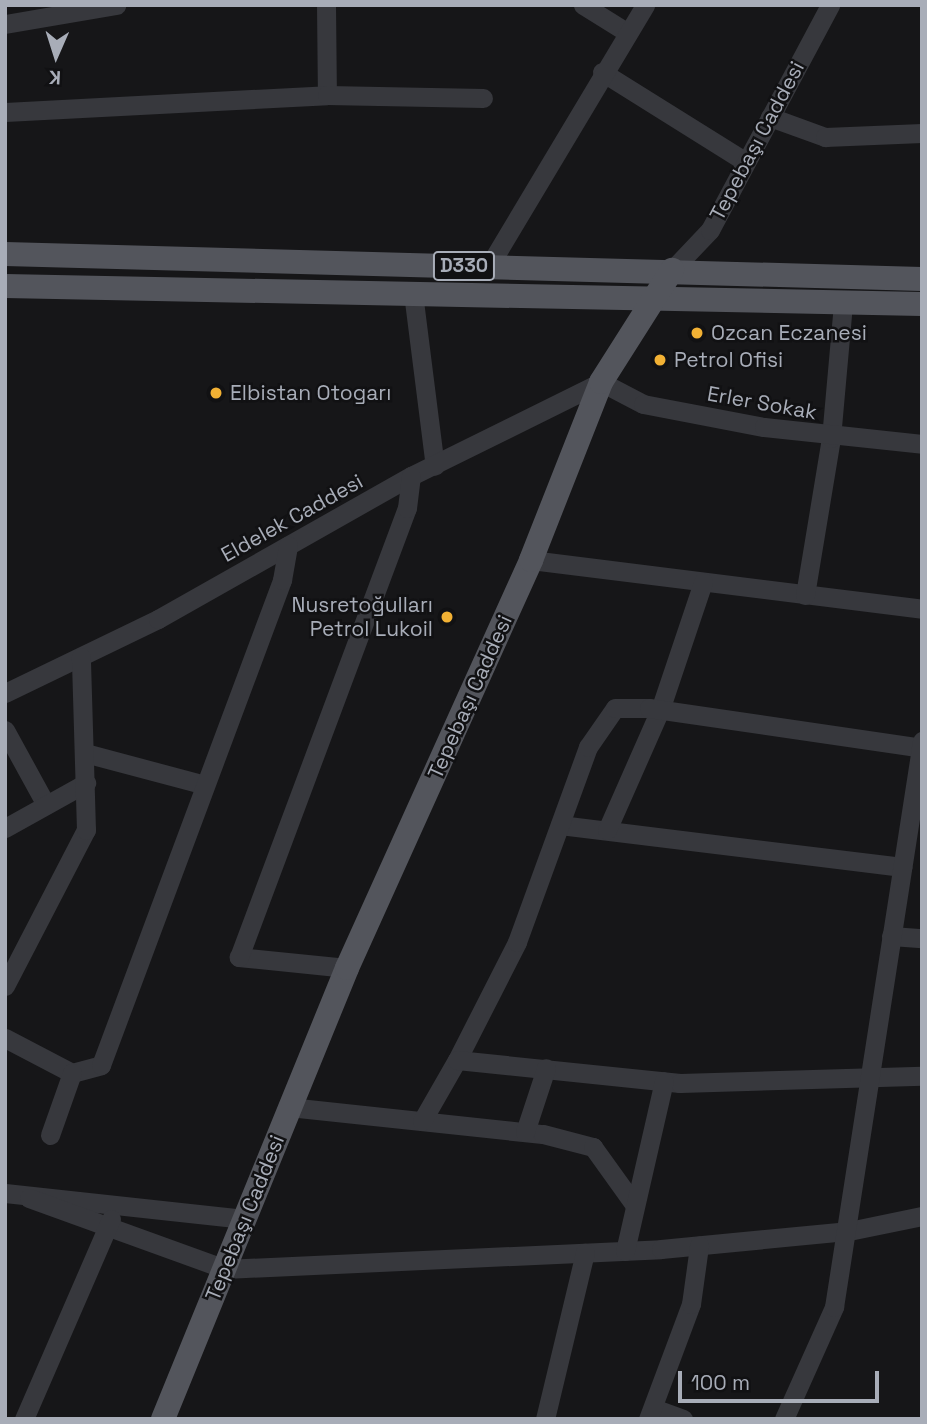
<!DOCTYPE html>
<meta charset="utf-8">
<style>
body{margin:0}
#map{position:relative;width:927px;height:1424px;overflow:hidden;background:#161618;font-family:"Space Grotesk",sans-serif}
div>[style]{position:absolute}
.minor>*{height:19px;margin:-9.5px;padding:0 9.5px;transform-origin:9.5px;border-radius:9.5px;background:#37383d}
.major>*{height:24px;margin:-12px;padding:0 12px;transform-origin:12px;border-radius:12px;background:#53555c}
.dots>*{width:19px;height:19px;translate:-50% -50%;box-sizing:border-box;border:4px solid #111113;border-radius:50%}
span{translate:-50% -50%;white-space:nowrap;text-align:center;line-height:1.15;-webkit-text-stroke:5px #111113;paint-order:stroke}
.shield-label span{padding:2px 5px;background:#111113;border:2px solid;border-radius:5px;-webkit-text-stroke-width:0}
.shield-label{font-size:19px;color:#a8adb8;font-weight:700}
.street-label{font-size:21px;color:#a8adb8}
.poi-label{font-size:21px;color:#a8adb8}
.left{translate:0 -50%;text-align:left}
.right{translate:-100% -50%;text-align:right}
.frame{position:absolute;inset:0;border:7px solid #a8adb8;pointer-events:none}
.north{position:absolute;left:21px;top:21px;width:70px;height:70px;-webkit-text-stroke:5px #111113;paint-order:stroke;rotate:183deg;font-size:19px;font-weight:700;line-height:28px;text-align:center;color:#a8adb8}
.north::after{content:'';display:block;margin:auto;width:24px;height:32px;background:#a8adb8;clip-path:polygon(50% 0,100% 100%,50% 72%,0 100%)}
.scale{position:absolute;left:678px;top:1371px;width:201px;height:32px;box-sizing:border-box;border:4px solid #a8adb8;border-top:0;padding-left:9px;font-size:21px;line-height:24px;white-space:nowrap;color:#a8adb8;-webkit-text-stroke:5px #111113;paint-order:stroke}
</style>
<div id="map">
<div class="minor">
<i style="left:326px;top:5px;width:90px;rotate:89.4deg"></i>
<i style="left:583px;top:5px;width:53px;rotate:31.9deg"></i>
<i style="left:5px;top:24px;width:113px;rotate:-9.7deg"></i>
<i style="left:602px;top:72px;width:170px;rotate:32deg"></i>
<i style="left:5px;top:112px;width:322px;rotate:-3deg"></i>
<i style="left:327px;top:95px;width:156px;rotate:1.1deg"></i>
<i style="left:770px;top:117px;width:59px;rotate:20deg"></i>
<i style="left:825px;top:137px;width:97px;rotate:-2.4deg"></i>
<i style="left:489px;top:266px;width:304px;rotate:-59.1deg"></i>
<i style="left:672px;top:270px;width:55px;rotate:-46.5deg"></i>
<i style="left:710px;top:230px;width:255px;rotate:-61.9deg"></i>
<i style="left:413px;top:293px;width:174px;rotate:82.8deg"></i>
<i style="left:531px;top:560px;width:394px;rotate:7.1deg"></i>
<i style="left:805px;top:595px;width:159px;rotate:-80.6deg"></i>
<i style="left:831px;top:438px;width:136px;rotate:-84.9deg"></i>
<i style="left:5px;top:693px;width:170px;rotate:-25.8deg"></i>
<i style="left:158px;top:619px;width:291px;rotate:-29.5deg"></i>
<i style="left:411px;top:476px;width:212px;rotate:-26.3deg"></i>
<i style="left:601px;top:382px;width:47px;rotate:27.6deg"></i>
<i style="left:643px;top:404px;width:123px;rotate:10.8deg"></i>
<i style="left:764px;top:427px;width:159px;rotate:6.1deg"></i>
<i style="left:5px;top:730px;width:85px;rotate:61.3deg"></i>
<i style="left:85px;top:753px;width:124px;rotate:14.9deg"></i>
<i style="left:560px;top:825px;width:345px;rotate:7deg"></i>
<i style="left:5px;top:828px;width:93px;rotate:-29.1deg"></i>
<i style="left:607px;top:830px;width:131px;rotate:-66.2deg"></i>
<i style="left:660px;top:710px;width:135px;rotate:-71.4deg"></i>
<i style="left:891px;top:936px;width:31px;rotate:4deg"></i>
<i style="left:347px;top:968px;width:109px;rotate:-174.2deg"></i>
<i style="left:239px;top:957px;width:479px;rotate:-69.5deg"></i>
<i style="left:407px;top:508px;width:32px;rotate:-83deg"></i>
<i style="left:5px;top:986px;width:176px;rotate:-62.6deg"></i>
<i style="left:86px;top:830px;width:173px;rotate:-91.7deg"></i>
<i style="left:5px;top:1038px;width:76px;rotate:27.6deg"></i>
<i style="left:72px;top:1073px;width:30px;rotate:-15deg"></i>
<i style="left:101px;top:1065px;width:518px;rotate:-69.53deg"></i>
<i style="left:282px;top:580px;width:35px;rotate:-80deg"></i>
<i style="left:457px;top:1060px;width:132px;rotate:-63deg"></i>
<i style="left:517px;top:942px;width:208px;rotate:-70deg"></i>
<i style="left:588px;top:747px;width:47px;rotate:-55.3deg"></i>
<i style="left:615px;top:708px;width:34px"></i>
<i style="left:649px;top:708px;width:276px;rotate:8.3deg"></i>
<i style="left:289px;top:1107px;width:255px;rotate:6.1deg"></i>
<i style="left:543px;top:1134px;width:52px;rotate:14.6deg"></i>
<i style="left:593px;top:1147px;width:70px;rotate:54.3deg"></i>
<i style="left:422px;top:1121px;width:70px;rotate:-60.2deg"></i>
<i style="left:457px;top:1060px;width:224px;rotate:5.9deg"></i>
<i style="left:680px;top:1083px;width:242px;rotate:-1.7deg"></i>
<i style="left:525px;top:1132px;width:67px;rotate:-71.8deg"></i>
<i style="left:50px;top:1135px;width:66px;rotate:-70.5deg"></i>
<i style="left:5px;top:1193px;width:241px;rotate:6.2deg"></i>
<i style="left:29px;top:1198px;width:208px;rotate:19.9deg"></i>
<i style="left:225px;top:1269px;width:436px;rotate:-2.6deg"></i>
<i style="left:661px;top:1249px;width:189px;rotate:-5.5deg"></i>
<i style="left:849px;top:1231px;width:75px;rotate:-11.6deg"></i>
<i style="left:625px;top:1251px;width:174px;rotate:-77.1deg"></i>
<i style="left:653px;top:1408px;width:32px;rotate:20deg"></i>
<i style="left:24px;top:1419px;width:218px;rotate:-66.5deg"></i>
<i style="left:545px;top:1419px;width:171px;rotate:-76.5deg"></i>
<i style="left:648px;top:1419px;width:123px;rotate:-69.5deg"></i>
<i style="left:691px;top:1304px;width:59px;rotate:-82.1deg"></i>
<i style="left:784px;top:1419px;width:123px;rotate:-65.9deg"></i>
<i style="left:834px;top:1307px;width:573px;rotate:-81.16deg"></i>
</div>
<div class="major">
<i style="left:5px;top:254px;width:917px;rotate:1.56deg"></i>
<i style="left:5px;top:286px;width:917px;rotate:1.12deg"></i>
<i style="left:163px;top:1419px;width:487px;rotate:-67.8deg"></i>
<i style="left:347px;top:968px;width:448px;rotate:-65.7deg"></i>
<i style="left:531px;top:560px;width:191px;rotate:-68.5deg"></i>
<i style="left:601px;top:382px;width:133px;rotate:-57.6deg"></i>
</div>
<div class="dots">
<i style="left:697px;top:333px;background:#f2b134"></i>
<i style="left:660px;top:360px;background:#f2b134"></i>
<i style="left:216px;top:393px;background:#f2b134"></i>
<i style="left:447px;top:617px;background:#f2b134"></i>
</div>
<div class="shield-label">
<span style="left:464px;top:266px">D330</span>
</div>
<div class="street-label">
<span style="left:757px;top:141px;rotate:-62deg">Tepebaşı Caddesi</span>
<span style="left:762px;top:403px;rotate:10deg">Erler Sokak</span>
<span style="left:292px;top:518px;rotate:-29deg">Eldelek Caddesi</span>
<span style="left:470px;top:697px;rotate:-66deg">Tepebaşı Caddesi</span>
<span style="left:245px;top:1218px;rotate:-68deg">Tepebaşı Caddesi</span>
</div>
<div class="poi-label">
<span class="left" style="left:711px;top:333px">Ozcan Eczanesi</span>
<span class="left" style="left:674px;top:360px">Petrol Ofisi</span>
<span class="left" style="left:230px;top:393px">Elbistan Otogarı</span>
<span class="right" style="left:433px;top:617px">Nusretoğulları<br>Petrol Lukoil</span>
</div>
<div class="frame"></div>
<div class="north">K</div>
<div class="scale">100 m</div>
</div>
